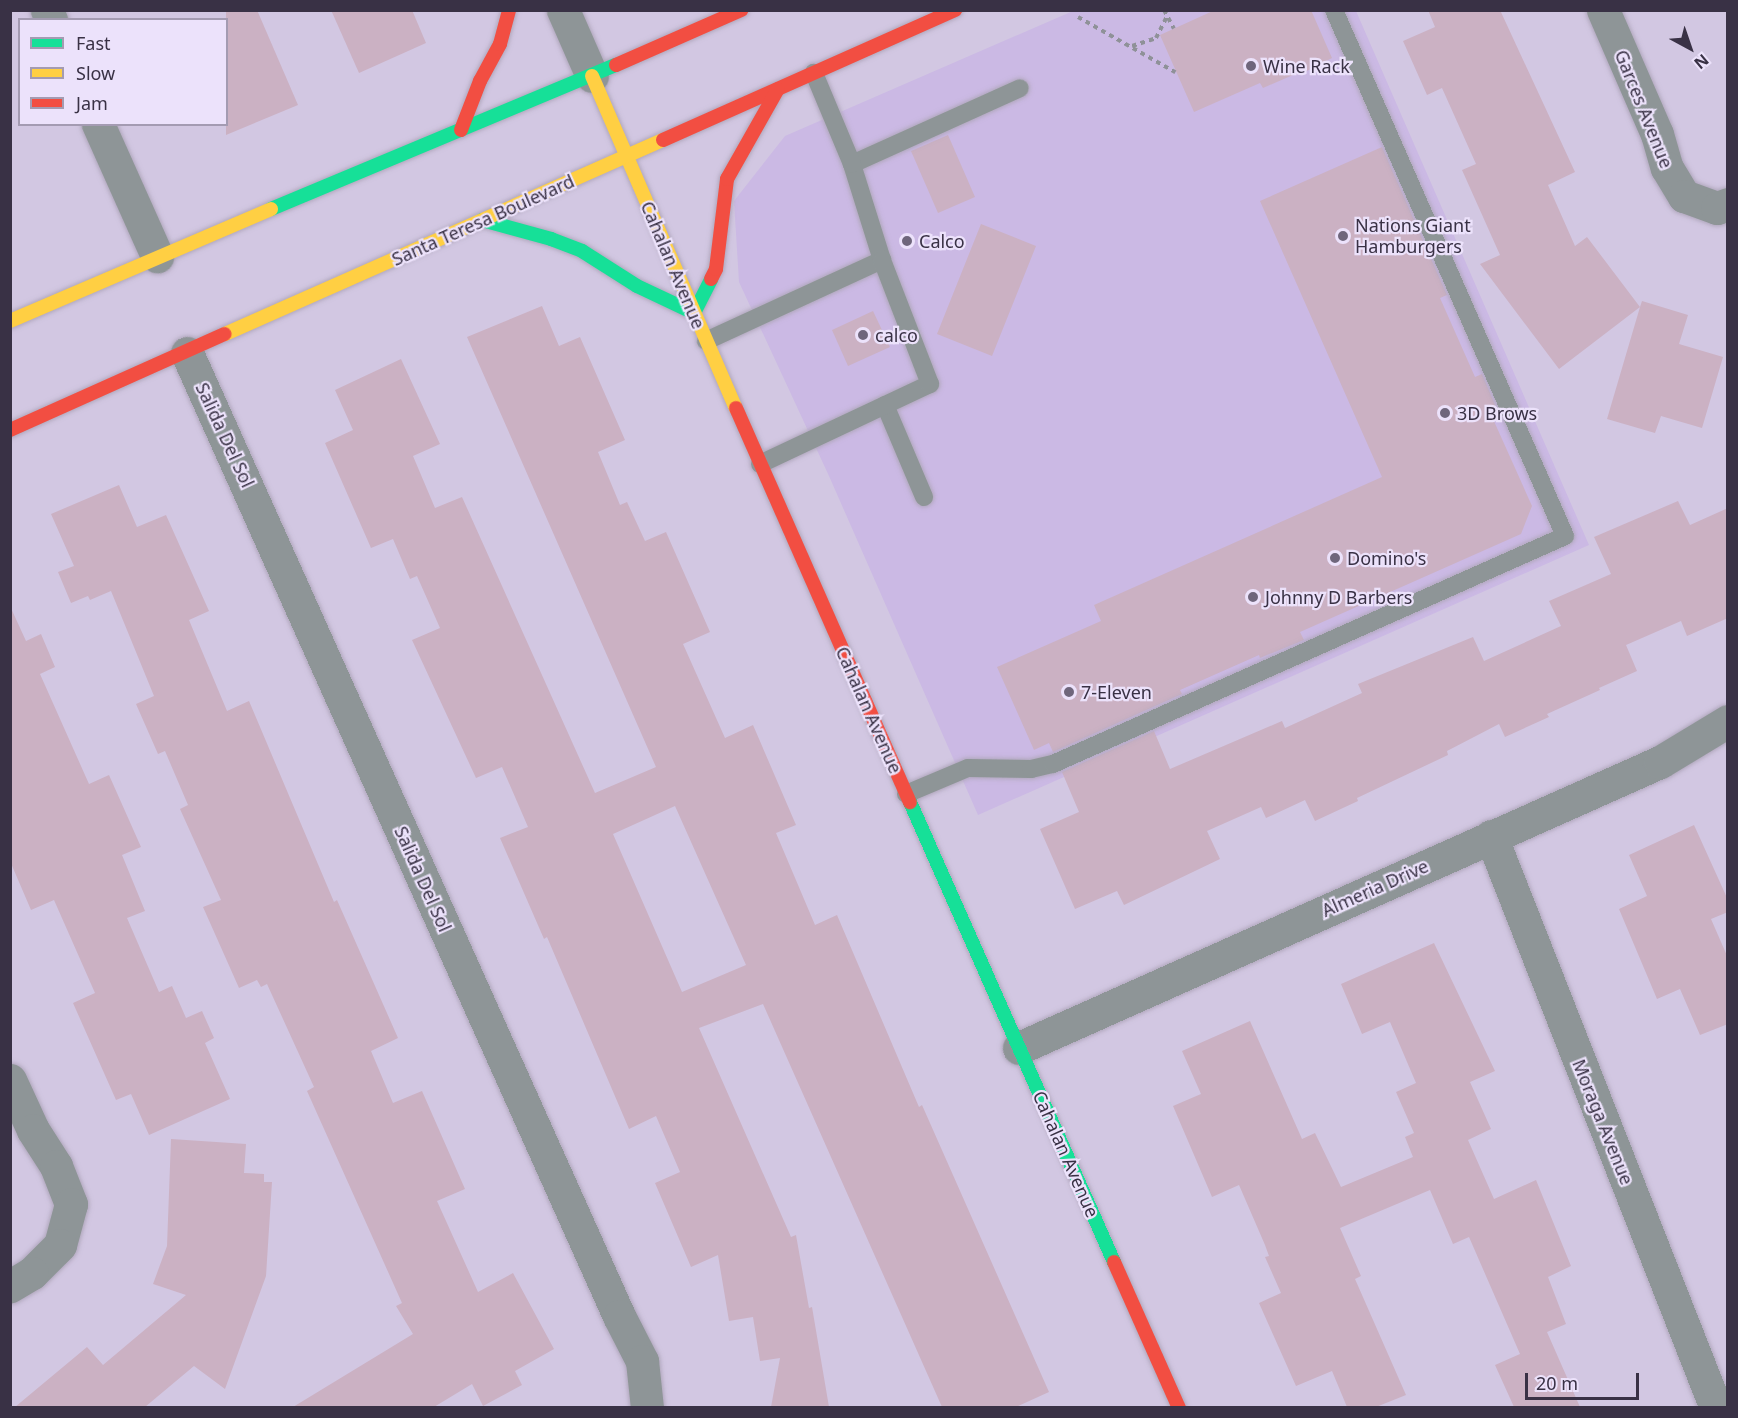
<!DOCTYPE html>
<style>
body{margin:0}
#map{position:relative;width:1738px;height:1418px;overflow:hidden;background:#d2c7e2;font-family:"Noto Sans",sans-serif}
div>[style]{position:absolute}
.built>*{inset:0;background:#cbb9e4}
.building>*{inset:0;background:#cbb1c3}
.path>*{height:4px;margin-top:-2px;transform-origin:0;background:repeating-linear-gradient(90deg,#8f9198 0 4.5px,transparent 0 9px)}
.roads{filter:drop-shadow(0 0 2px #b1a8bd) drop-shadow(0 0 2px #b1a8bd)}
.lane>*{height:18px;margin:-9px;padding:0 9px;transform-origin:9px;border-radius:9px;background:#8e9597}
.street>*{height:33px;margin:-16.5px;padding:0 16.5px;transform-origin:16.5px;border-radius:16.5px;background:#8e9597}
.fast>*{height:14px;margin:-7px;padding:0 7px;transform-origin:7px;border-radius:7px;background:#16e098}
.slow>*{height:14px;margin:-7px;padding:0 7px;transform-origin:7px;border-radius:7px;background:#ffcf43}
.jam>*{height:14px;margin:-7px;padding:0 7px;transform-origin:7px;border-radius:7px;background:#f24e42}
.dots>*{width:16px;height:16px;translate:-50% -50%;box-sizing:border-box;border:3px solid #ece2fb;border-radius:50%}
span{translate:-50% -50%;white-space:nowrap;text-align:center;line-height:1.15;-webkit-text-stroke:4.5px #ece2fb;paint-order:stroke}
.poi-label{font-size:18px;color:#393145}
.left{translate:0 -50%;text-align:left}
.street-label{font-size:18px;color:#393145}
.frame{position:absolute;inset:0;border:12px solid #393145;pointer-events:none}
.legend{position:absolute;left:18px;top:18px;width:210px;height:108px;box-sizing:border-box;background:#ece2fb;border:2px solid #a49bb2;margin:0;padding:8px 10px;list-style:none;font-size:18px;color:#393145}
.legend li{display:flex;align-items:center;gap:12px;height:30px}
.legend b{width:30px;border:2px solid #a49bb2}
.north{position:absolute;left:1660px;top:18px;width:60px;height:60px;-webkit-text-stroke:4px #ece2fb;paint-order:stroke;rotate:140deg;font-size:16px;font-weight:700;line-height:24px;text-align:center;color:#393145}
.north::after{content:'';display:block;margin:auto;width:21px;height:27px;background:#393145;clip-path:polygon(50% 0,100% 100%,50% 72%,0 100%)}
.scale{position:absolute;left:1525px;top:1373px;width:114px;height:27px;box-sizing:border-box;border:3px solid #393145;border-top:0;padding-left:8px;font-size:18px;line-height:21px;white-space:nowrap;color:#393145;-webkit-text-stroke:4px #ece2fb;paint-order:stroke}
</style>
<div id="map">
<div class="built">
<i style="clip-path:polygon(1073px 11px,1356px 11px,1589px 545px,978px 815px,829px 476px,739px 282px,734px 201px,785px 136px)"></i>
</div>
<div class="building">
<i style="clip-path:polygon(226px 10px,257px 10px,298px 105px,226px 135px)"></i>
<i style="clip-path:polygon(331px 10px,412px 10px,426px 43px,359px 73px)"></i>
<i style="clip-path:polygon(1215px 10px,1311px 10px,1332px 58px,1301px 74px,1300px 72px,1263px 88px,1260px 83px,1194px 112px,1160px 35px)"></i>
<i style="clip-path:polygon(1428px 10px,1500px 10px,1575px 172px,1548px 185px,1575px 246px,1587px 237px,1640px 307px,1642px 301px,1688px 315px,1679px 344px,1723px 357px,1702px 428px,1661px 416px,1655px 433px,1607px 419px,1640px 307px,1559px 369px,1480px 264px,1500px 255px,1462px 170px,1476px 164px,1442px 88px,1427px 95px,1403px 41px,1435px 27px)"></i>
<i style="clip-path:polygon(948px 135px,975px 197px,938px 213px,911px 151px)"></i>
<i style="clip-path:polygon(1382px 147px,1447px 295px,1440px 298px,1475px 377px,1482px 374px,1499px 414px,1493px 419px,1532px 506px,1521px 534px,1300px 632px,1304px 640px,1260px 658px,1259px 655px,1180px 690px,1182px 694px,1053px 752px,1049px 743px,1034px 750px,997px 667px,1101px 621px,1094px 605px,1382px 477px,1260px 201px)"></i>
<i style="clip-path:polygon(981px 224px,1036px 246px,992px 356px,937px 334px)"></i>
<i style="clip-path:polygon(evenodd,542px 306px,559px 346px,580px 337px,625px 440px,598px 452px,620px 505px,627px 502px,645px 541px,666px 532px,710px 632px,683px 644px,725px 738px,753px 725px,796px 825px,776px 833px,815px 925px,837px 915px,919px 1107px,922px 1105px,1049px 1392px,1016px 1407px,942px 1407px,763px 1004px,699px 1028px,791px 1237px,796px 1235px,809px 1308px,812px 1307px,829px 1407px,771px 1407px,780px 1358px,760px 1361px,753px 1317px,729px 1321px,718px 1255px,691px 1267px,655px 1183px,680px 1172px,656px 1116px,629px 1129px,547px 937px,544px 939px,500px 838px,528px 827px,502px 767px,476px 778px,412px 640px,440px 628px,417px 576px,410px 579px,393px 539px,371px 548px,325px 443px,353px 430px,335px 390px,401px 359px,440px 444px,413px 456px,435px 508px,462px 497px,595px 793px,656px 767px,467px 337px,542px 306px,675px 806px,746px 965px,682px 992px,613px 834px,675px 806px)"></i>
<i style="clip-path:polygon(873px 311px,890px 347px,848px 366px,832px 330px)"></i>
<i style="clip-path:polygon(119px 485px,137px 527px,166px 515px,209px 611px,189px 620px,227px 711px,249px 701px,334px 902px,337px 900px,398px 1038px,371px 1051px,393px 1103px,422px 1091px,465px 1189px,437px 1201px,478px 1292px,513px 1273px,554px 1349px,515px 1371px,522px 1385px,483px 1406px,472px 1384px,434px 1407px,293px 1407px,413px 1334px,396px 1306px,402px 1303px,307px 1091px,314px 1087px,267px 984px,261px 987px,257px 980px,239px 988px,203px 907px,221px 900px,180px 809px,188px 805px,165px 751px,158px 754px,136px 704px,154px 696px,111px 591px,90px 600px,88px 596px,71px 603px,58px 572px,74px 566px,51px 514px)"></i>
<i style="clip-path:polygon(1678px 501px,1690px 525px,1728px 508px,1728px 618px,1687px 636px,1681px 621px,1626px 645px,1637px 671px,1599px 688px,1600px 690px,1547px 714px,1549px 717px,1505px 737px,1499px 724px,1447px 751px,1448px 755px,1357px 798px,1358px 801px,1315px 821px,1305px 800px,1266px 818px,1261px 807px,1207px 831px,1220px 859px,1124px 905px,1117px 891px,1075px 909px,1040px 829px,1079px 812px,1062px 772px,1154px 731px,1170px 769px,1282px 721px,1285px 728px,1362px 693px,1358px 684px,1473px 637px,1484px 661px,1561px 626px,1549px 601px,1611px 574px,1594px 537px)"></i>
<i style="clip-path:polygon(10px 606px,26px 641px,41px 634px,55px 667px,40px 674px,89px 784px,109px 775px,141px 847px,122px 855px,145px 911px,127px 918px,159px 992px,172px 986px,186px 1018px,202px 1011px,214px 1038px,205px 1043px,230px 1099px,149px 1135px,131px 1094px,116px 1100px,73px 1003px,95px 993px,54px 900px,31px 910px,10px 861px)"></i>
<i style="clip-path:polygon(1694px 825px,1728px 900px,1728px 912px,1711px 919px,1728px 958px,1728px 1024px,1700px 1035px,1680px 989px,1657px 999px,1619px 909px,1647px 896px,1629px 855px)"></i>
<i style="clip-path:polygon(1434px 943px,1495px 1071px,1470px 1082px,1491px 1129px,1468px 1140px,1494px 1199px,1536px 1180px,1571px 1266px,1548px 1277px,1566px 1324px,1547px 1332px,1580px 1407px,1514px 1407px,1495px 1365px,1520px 1354px,1469px 1237px,1453px 1244px,1430px 1190px,1340px 1228px,1361px 1276px,1355px 1279px,1406px 1395px,1376px 1407px,1347px 1407px,1332px 1371px,1296px 1386px,1259px 1303px,1281px 1293px,1265px 1257px,1269px 1256px,1265px 1245px,1239px 1185px,1212px 1197px,1173px 1106px,1201px 1094px,1182px 1051px,1250px 1021px,1302px 1139px,1315px 1133px,1341px 1187px,1413px 1157px,1405px 1137px,1414px 1133px,1396px 1092px,1416px 1083px,1390px 1022px,1362px 1034px,1341px 984px)"></i>
<i style="clip-path:polygon(171px 1139px,246px 1144px,244px 1173px,264px 1174px,264px 1182px,272px 1182px,266px 1276px,225px 1389px,194px 1366px,145px 1407px,15px 1407px,87px 1347px,103px 1365px,186px 1295px,153px 1284px,167px 1246px)"></i>
</div>
<div class="path">
<i style="left:1164px;top:10px;width:21px;rotate:62deg"></i>
<i style="left:1078px;top:17px;width:112px;rotate:29.6deg"></i>
<i style="left:1132px;top:46px;width:25px;rotate:-18deg"></i>
<i style="left:1156px;top:38px;width:25px;rotate:-63deg"></i>
</div>
<div class="roads">
<div class="lane">
<i style="left:852px;top:164px;width:184px;rotate:-24.3deg"></i>
<i style="left:706px;top:341px;width:194px;rotate:-24.7deg"></i>
<i style="left:882px;top:260px;width:101px;rotate:-107.4deg"></i>
<i style="left:852px;top:164px;width:99px;rotate:-112.7deg"></i>
<i style="left:885px;top:405px;width:100px;rotate:67deg"></i>
<i style="left:760px;top:464px;width:188px;rotate:-25.2deg"></i>
<i style="left:930px;top:384px;width:133px;rotate:-111.2deg"></i>
<i style="left:906px;top:794px;width:67px;rotate:-22.8deg"></i>
<i style="left:968px;top:768px;width:63px;rotate:0.9deg"></i>
<i style="left:1031px;top:769px;width:23px;rotate:-13deg"></i>
<i style="left:1053px;top:764px;width:560px;rotate:-24deg"></i>
<i style="left:1565px;top:536px;width:574px;rotate:-113.71deg"></i>
</div>
<div class="street">
<i style="left:47px;top:10px;width:11px;rotate:68deg"></i>
<i style="left:563px;top:10px;width:72px;rotate:66.3deg"></i>
<i style="left:1603px;top:10px;width:135px;rotate:66.5deg"></i>
<i style="left:1657px;top:134px;width:35px;rotate:74deg"></i>
<i style="left:1667px;top:168px;width:33px;rotate:59deg"></i>
<i style="left:1684px;top:196px;width:35px;rotate:20deg"></i>
<i style="left:1717px;top:208px;width:12px;rotate:-20deg"></i>
<i style="left:98px;top:124px;width:145px;rotate:65.9deg"></i>
<i style="left:187px;top:353px;width:1055px;rotate:65.84deg"></i>
<i style="left:619px;top:1316px;width:51px;rotate:62.9deg"></i>
<i style="left:642px;top:1361px;width:47px;rotate:83.9deg"></i>
<i style="left:1491px;top:836px;width:615px;rotate:68.53deg"></i>
<i style="left:1019px;top:1048px;width:702px;rotate:-24.05deg"></i>
<i style="left:1660px;top:762px;width:79px;rotate:-31.1deg"></i>
<i style="left:10px;top:1080px;width:55px;rotate:65.3deg"></i>
<i style="left:33px;top:1130px;width:43px;rotate:57.4deg"></i>
<i style="left:56px;top:1166px;width:41px;rotate:68.5deg"></i>
<i style="left:71px;top:1204px;width:42px;rotate:105deg"></i>
<i style="left:60px;top:1245px;width:40px;rotate:135deg"></i>
<i style="left:32px;top:1273px;width:26px;rotate:149deg"></i>
</div>
<div class="fast">
<i style="left:271px;top:209px;width:374px;rotate:-22.7deg"></i>
<i style="left:482px;top:220px;width:72px;rotate:15.4deg"></i>
<i style="left:551px;top:239px;width:33px;rotate:21deg"></i>
<i style="left:582px;top:251px;width:65px;rotate:32.5deg"></i>
<i style="left:637px;top:286px;width:63px;rotate:25.3deg"></i>
<i style="left:694px;top:313px;width:38px;rotate:-63deg"></i>
<i style="left:910px;top:802px;width:503px;rotate:66.08deg"></i>
</div>
<div class="slow">
<i style="left:592px;top:76px;width:362px;rotate:66.6deg"></i>
<i style="left:10px;top:321px;width:284px;rotate:-23.2deg"></i>
<i style="left:225px;top:334px;width:479px;rotate:-23.9deg"></i>
</div>
<div class="jam">
<i style="left:616px;top:65px;width:137px;rotate:-23.7deg"></i>
<i style="left:461px;top:130px;width:53px;rotate:-68.8deg"></i>
<i style="left:480px;top:81px;width:42px;rotate:-61.6deg"></i>
<i style="left:500px;top:44px;width:35px;rotate:-75deg"></i>
<i style="left:663px;top:140px;width:320px;rotate:-24deg"></i>
<i style="left:711px;top:279px;width:11px;rotate:-63deg"></i>
<i style="left:716px;top:269px;width:91px;rotate:-83deg"></i>
<i style="left:727px;top:179px;width:103px;rotate:-60.5deg"></i>
<i style="left:736px;top:408px;width:431px;rotate:66.2deg"></i>
<i style="left:10px;top:430px;width:235px;rotate:-24.1deg"></i>
<i style="left:1114px;top:1262px;width:160px;rotate:66deg"></i>
</div>
</div>
<div class="dots">
<i style="left:1251px;top:66px;background:#6f667c"></i>
<i style="left:1343px;top:236px;background:#6f667c"></i>
<i style="left:907px;top:241px;background:#6f667c"></i>
<i style="left:863px;top:335px;background:#6f667c"></i>
<i style="left:1445px;top:413px;background:#6f667c"></i>
<i style="left:1335px;top:558px;background:#6f667c"></i>
<i style="left:1253px;top:597px;background:#6f667c"></i>
<i style="left:1069px;top:692px;background:#6f667c"></i>
</div>
<div class="poi-label">
<span class="left" style="left:1263px;top:66px">Wine Rack</span>
<span class="left" style="left:1355px;top:236px">Nations Giant<br>Hamburgers</span>
<span class="left" style="left:919px;top:241px">Calco</span>
<span class="left" style="left:875px;top:335px">calco</span>
<span class="left" style="left:1457px;top:413px">3D Brows</span>
<span class="left" style="left:1347px;top:558px">Domino's</span>
<span class="left" style="left:1265px;top:597px">Johnny D Barbers</span>
<span class="left" style="left:1081px;top:692px">7-Eleven</span>
</div>
<div class="street-label">
<span style="left:1644px;top:109px;rotate:68deg">Garces Avenue</span>
<span style="left:483px;top:220px;rotate:-24deg">Santa Teresa Boulevard</span>
<span style="left:673px;top:265px;rotate:67deg">Cahalan Avenue</span>
<span style="left:225px;top:435px;rotate:65deg">Salida Del Sol</span>
<span style="left:869px;top:710px;rotate:66deg">Cahalan Avenue</span>
<span style="left:423px;top:879px;rotate:66deg">Salida Del Sol</span>
<span style="left:1375px;top:888px;rotate:-24deg">Almeria Drive</span>
<span style="left:1603px;top:1122px;rotate:68deg">Moraga Avenue</span>
<span style="left:1066px;top:1154px;rotate:66deg">Cahalan Avenue</span>
</div>
<div class="frame"></div>
<ul class="legend">
<li><b style="height:8px;background:#16e098"></b>Fast</li>
<li><b style="height:8px;background:#ffcf43"></b>Slow</li>
<li><b style="height:8px;background:#f24e42"></b>Jam</li>
</ul>
<div class="north">N</div>
<div class="scale">20 m</div>
</div>
